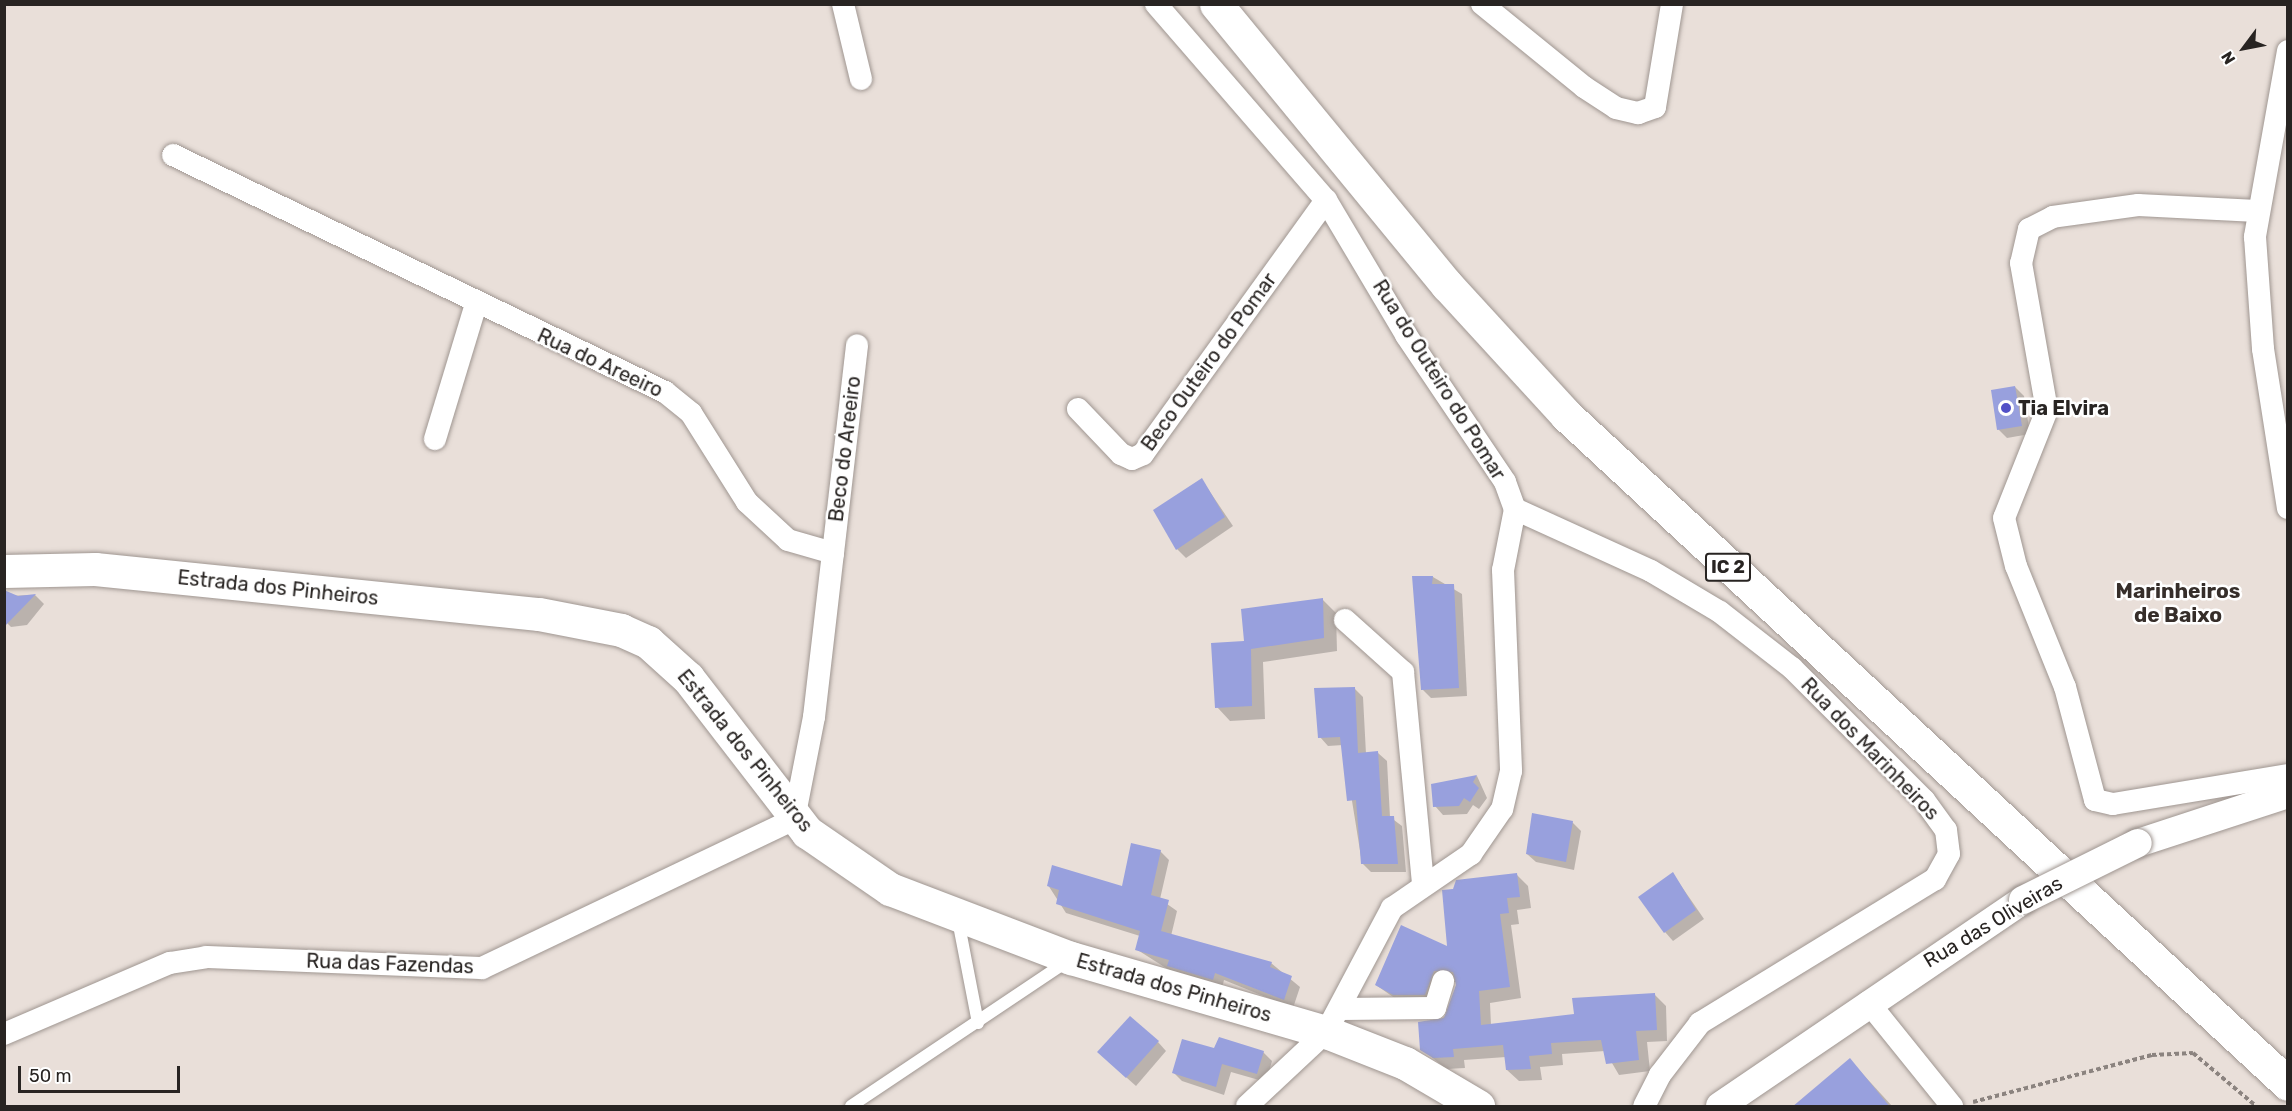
<!DOCTYPE html>
<style>
body{margin:0}
#map{position:relative;width:2292px;height:1111px;overflow:hidden;background:#e9dfd9;font-family:Rubik,sans-serif}
div>[style]{position:absolute}
.shadow>*{inset:0;background:#0003}
.building>*{inset:0;background:#98a0dd}
.path>*{height:4px;margin-top:-2px;transform-origin:0;background:repeating-linear-gradient(90deg,#8b837f 0 4.5px,transparent 0 7.5px)}
.roads{filter:drop-shadow(0 0 2px #9f9691) drop-shadow(0 0 2px #9f9691)}
.service>*{height:12px;margin:-6px;padding:0 6px;transform-origin:6px;border-radius:6px;background:#fff}
.minor>*{height:22px;margin:-11px;padding:0 11px;transform-origin:11px;border-radius:11px;background:#fff}
.tertiary>*{height:28px;margin:-14px;padding:0 14px;transform-origin:14px;border-radius:14px;background:#fff}
.secondary>*{height:33px;margin:-16.5px;padding:0 16.5px;transform-origin:16.5px;border-radius:16.5px;background:#fff}
.trunk>*{height:33px;margin:-16.5px;padding:0 16.5px;transform-origin:16.5px;border-radius:16.5px;background:#fff}
.bridges{filter:drop-shadow(0 0 2px #9f9691) drop-shadow(0 0 2px #9f9691)}
.tertiary-bridge>*{height:28px;margin:-14px;padding:0 14px;transform-origin:14px;border-radius:14px;background:#fff}
.dots>*{width:16px;height:16px;translate:-50% -50%;box-sizing:border-box;border:3px solid #fff;border-radius:50%}
span{translate:-50% -50%;white-space:nowrap;text-align:center;line-height:1.15;-webkit-text-stroke:5px #fff;paint-order:stroke}
.shield-label span{padding:2px 4px;background:#fff;border:2px solid;border-radius:4px;-webkit-text-stroke-width:0}
.shield-label{font-size:18px;color:#282422;font-weight:700}
.street-label{font-size:20px;color:#282422}
.poi-label{font-size:20px;color:#282422;font-weight:700}
.left{translate:0 -50%;text-align:left}
.neighbourhood-label{font-size:21px;color:#362e2a;font-weight:700}
.frame{position:absolute;inset:0;border:6px solid #282422;pointer-events:none}
.north{position:absolute;left:2214px;top:18px;width:60px;height:60px;-webkit-text-stroke:4px #fff;paint-order:stroke;rotate:238deg;font-size:16px;font-weight:700;line-height:24px;text-align:center;color:#282422}
.north::after{content:'';display:block;margin:auto;width:21px;height:27px;background:#282422;clip-path:polygon(50% 0,100% 100%,50% 72%,0 100%)}
.scale{position:absolute;left:18px;top:1066px;width:162px;height:27px;box-sizing:border-box;border:3px solid #282422;border-top:0;padding-left:8px;font-size:18px;line-height:21px;white-space:nowrap;color:#282422;-webkit-text-stroke:4px #fff;paint-order:stroke}
</style>
<div id="map">
<div class="shadow">
<i style="clip-path:polygon(2015px 387px,2024px 396px,2030px 434px,2007px 438px,1998px 429px)"></i>
<i style="clip-path:polygon(1202px 480px,1233px 526px,1186px 558px,1177px 549px)"></i>
<i style="clip-path:polygon(1433px 577px,1462px 594px,1467px 696px,1431px 698px,1422px 689px,1414px 578px)"></i>
<i style="clip-path:polygon(35px 595px,44px 604px,27px 625px,11px 627px,4px 620px,4px 596px)"></i>
<i style="clip-path:polygon(1322px 599px,1336px 613px,1337px 651px,1263px 662px,1265px 719px,1230px 721px,1217px 707px,1246px 642px)"></i>
<i style="clip-path:polygon(1354px 688px,1363px 697px,1366px 754px,1378px 753px,1387px 761px,1390px 817px,1402px 826px,1406px 872px,1371px 872px,1362px 863px,1343px 745px,1328px 746px,1320px 737px)"></i>
<i style="clip-path:polygon(1477px 776px,1487px 798px,1479px 809px,1473px 805px,1467px 814px,1443px 815px,1435px 806px,1432px 786px)"></i>
<i style="clip-path:polygon(1572px 822px,1581px 831px,1574px 870px,1536px 862px,1527px 854px)"></i>
<i style="clip-path:polygon(1160px 851px,1169px 860px,1160px 899px,1177px 911px,1171px 936px,1271px 963px,1300px 987px,1293px 1008px,1224px 980px,1222px 988px,1177px 975px,1136px 949px,1140px 936px,1066px 913px,1048px 885px,1123px 888px)"></i>
<i style="clip-path:polygon(1673px 874px,1704px 919px,1673px 941px,1665px 932px)"></i>
<i style="clip-path:polygon(1517px 875px,1528px 886px,1531px 908px,1517px 910px,1519px 924px,1511px 925px,1521px 998px,1490px 1003px,1491px 1025px,1575px 1016px,1654px 994px,1666px 1006px,1667px 1041px,1647px 1042px,1650px 1071px,1619px 1075px,1605px 1051px,1562px 1054px,1563px 1065px,1540px 1067px,1542px 1080px,1519px 1081px,1507px 1070px,1506px 1057px,1464px 1060px,1465px 1068px,1446px 1069px,1422px 1049px,1436px 1023px,1449px 1013px,1457px 982px,1446px 982px,1436px 1006px,1406px 1006px,1376px 985px,1449px 948px)"></i>
<i style="clip-path:polygon(1158px 1042px,1166px 1051px,1136px 1086px,1108px 1061px)"></i>
<i style="clip-path:polygon(1215px 1050px,1263px 1052px,1272px 1061px,1266px 1082px,1231px 1072px,1224px 1095px,1182px 1081px,1173px 1072px)"></i>
<i style="clip-path:polygon(1850px 1060px,1892px 1106px,1795px 1106px)"></i>
</div>
<div class="building">
<i style="clip-path:polygon(2015px 386px,2022px 426px,1997px 430px,1991px 390px)"></i>
<i style="clip-path:polygon(1202px 478px,1225px 517px,1176px 550px,1153px 510px)"></i>
<i style="clip-path:polygon(1412px 576px,1433px 576px,1432px 584px,1454px 584px,1459px 688px,1421px 690px)"></i>
<i style="clip-path:polygon(4px 590px,18px 596px,36px 594px,4px 627px)"></i>
<i style="clip-path:polygon(1323px 598px,1324px 638px,1251px 649px,1252px 706px,1215px 708px,1211px 643px,1244px 641px,1241px 609px)"></i>
<i style="clip-path:polygon(1355px 687px,1358px 753px,1378px 751px,1382px 816px,1394px 816px,1398px 864px,1361px 864px,1356px 800px,1347px 801px,1340px 737px,1318px 738px,1314px 688px)"></i>
<i style="clip-path:polygon(1477px 775px,1473px 782px,1479px 788px,1470px 802px,1464px 798px,1459px 806px,1433px 807px,1431px 784px)"></i>
<i style="clip-path:polygon(1532px 813px,1573px 821px,1566px 862px,1526px 854px)"></i>
<i style="clip-path:polygon(1131px 843px,1161px 850px,1151px 895px,1169px 900px,1161px 931px,1272px 962px,1270px 967px,1292px 976px,1284px 1000px,1215px 973px,1213px 980px,1167px 966px,1169px 960px,1135px 950px,1140px 931px,1056px 904px,1059px 890px,1047px 886px,1052px 865px,1122px 886px)"></i>
<i style="clip-path:polygon(1673px 872px,1696px 910px,1664px 933px,1638px 897px)"></i>
<i style="clip-path:polygon(1517px 873px,1520px 897px,1507px 898px,1509px 913px,1500px 914px,1510px 987px,1479px 991px,1481px 1025px,1574px 1014px,1572px 998px,1655px 993px,1657px 1030px,1636px 1031px,1639px 1060px,1606px 1064px,1601px 1040px,1551px 1043px,1552px 1054px,1529px 1056px,1531px 1069px,1506px 1070px,1503px 1045px,1453px 1049px,1454px 1057px,1433px 1058px,1420px 1050px,1418px 1022px,1444px 1018px,1456px 985px,1453px 972px,1434px 971px,1425px 995px,1393px 995px,1375px 985px,1401px 925px,1447px 946px,1442px 890px,1453px 889px,1456px 880px)"></i>
<i style="clip-path:polygon(1130px 1016px,1159px 1041px,1126px 1078px,1097px 1052px)"></i>
<i style="clip-path:polygon(1219px 1037px,1264px 1051px,1257px 1074px,1222px 1064px,1216px 1087px,1172px 1073px,1182px 1039px,1214px 1048px)"></i>
<i style="clip-path:polygon(1850px 1058px,1890px 1107px,1792px 1107px)"></i>
</div>
<div class="path">
<i style="left:1973px;top:1102px;width:185px;rotate:-14.7deg"></i>
<i style="left:2152px;top:1055px;width:41px;rotate:-2.8deg"></i>
<i style="left:2193px;top:1053px;width:82px;rotate:40.1deg"></i>
</div>
<div class="roads">
<div class="service">
<i style="left:958px;top:920px;width:105px;rotate:79deg"></i>
<i style="left:851px;top:1106px;width:261px;rotate:-33.8deg"></i>
</div>
<div class="minor">
<i style="left:843px;top:4px;width:77px;rotate:76.5deg"></i>
<i style="left:1156px;top:4px;width:259px;rotate:49.1deg"></i>
<i style="left:1326px;top:200px;width:157px;rotate:59.3deg"></i>
<i style="left:1406px;top:335px;width:177px;rotate:56deg"></i>
<i style="left:1505px;top:482px;width:29px;rotate:70deg"></i>
<i style="left:1515px;top:509px;width:62px;rotate:101.1deg"></i>
<i style="left:1503px;top:570px;width:201px;rotate:87.7deg"></i>
<i style="left:1511px;top:771px;width:39px;rotate:103deg"></i>
<i style="left:1502px;top:809px;width:55px;rotate:124.6deg"></i>
<i style="left:1471px;top:854px;width:96px;rotate:145.6deg"></i>
<i style="left:1392px;top:908px;width:140px;rotate:118deg"></i>
<i style="left:1326px;top:1032px;width:108px;rotate:136.9deg"></i>
<i style="left:1482px;top:4px;width:132px;rotate:39.1deg"></i>
<i style="left:1584px;top:87px;width:38px;rotate:33deg"></i>
<i style="left:1616px;top:108px;width:23px;rotate:13deg"></i>
<i style="left:1638px;top:113px;width:18px;rotate:-19deg"></i>
<i style="left:1655px;top:107px;width:104px;rotate:-80.6deg"></i>
<i style="left:2288px;top:51px;width:189px;rotate:100.1deg"></i>
<i style="left:2255px;top:237px;width:112px;rotate:85.9deg"></i>
<i style="left:2263px;top:349px;width:161px;rotate:81.1deg"></i>
<i style="left:2257px;top:211px;width:119px;rotate:-177.1deg"></i>
<i style="left:2138px;top:205px;width:86px;rotate:172deg"></i>
<i style="left:2053px;top:217px;width:27px;rotate:153deg"></i>
<i style="left:2029px;top:229px;width:35px;rotate:103deg"></i>
<i style="left:2021px;top:263px;width:149px;rotate:80deg"></i>
<i style="left:2047px;top:410px;width:116px;rotate:111.7deg"></i>
<i style="left:2004px;top:518px;width:49px;rotate:76deg"></i>
<i style="left:2016px;top:566px;width:131px;rotate:68deg"></i>
<i style="left:2065px;top:687px;width:117px;rotate:75.1deg"></i>
<i style="left:2095px;top:800px;width:18px;rotate:13deg"></i>
<i style="left:2113px;top:804px;width:177px;rotate:-9.4deg"></i>
<i style="left:1078px;top:409px;width:62px;rotate:46.3deg"></i>
<i style="left:1121px;top:454px;width:12px;rotate:24deg"></i>
<i style="left:1132px;top:459px;width:12px;rotate:-24deg"></i>
<i style="left:1143px;top:454px;width:313px;rotate:-54.2deg"></i>
<i style="left:435px;top:439px;width:141px;rotate:-73.1deg"></i>
<i style="left:1515px;top:509px;width:149px;rotate:24.5deg"></i>
<i style="left:1651px;top:571px;width:80px;rotate:30.7deg"></i>
<i style="left:1720px;top:612px;width:91px;rotate:37.9deg"></i>
<i style="left:1792px;top:668px;width:187px;rotate:45deg"></i>
<i style="left:1924px;top:800px;width:37px;rotate:54deg"></i>
<i style="left:1946px;top:830px;width:24px;rotate:83deg"></i>
<i style="left:1949px;top:854px;width:29px;rotate:119deg"></i>
<i style="left:1935px;top:879px;width:276px;rotate:148.5deg"></i>
<i style="left:1700px;top:1023px;width:66px;rotate:127.6deg"></i>
<i style="left:1660px;top:1075px;width:35px;rotate:117deg"></i>
<i style="left:833px;top:553px;width:209px;rotate:-83.4deg"></i>
<i style="left:1345px;top:620px;width:78px;rotate:41.9deg"></i>
<i style="left:1403px;top:672px;width:213px;rotate:84.6deg"></i>
<i style="left:1868px;top:1002px;width:134px;rotate:51.1deg"></i>
<i style="left:1341px;top:1009px;width:94px;rotate:-0.6deg"></i>
<i style="left:1435px;top:1008px;width:28px;rotate:-73deg"></i>
<i style="left:4px;top:1034px;width:181px;rotate:-23.2deg"></i>
<i style="left:170px;top:963px;width:36px;rotate:-9deg"></i>
<i style="left:206px;top:957px;width:276px;rotate:2.3deg"></i>
<i style="left:482px;top:968px;width:346px;rotate:-25.5deg"></i>
<i style="left:794px;top:819px;width:104px;rotate:-78.9deg"></i>
<i style="left:814px;top:717px;width:165px;rotate:-83.4deg"></i>
<i style="left:833px;top:553px;width:47px;rotate:-163.9deg"></i>
<i style="left:788px;top:540px;width:56px;rotate:-137.2deg"></i>
<i style="left:747px;top:502px;width:105px;rotate:-122.2deg"></i>
<i style="left:691px;top:413px;width:33px;rotate:-141deg"></i>
<i style="left:665px;top:392px;width:546px;rotate:-154.28deg"></i>
</div>
<div class="tertiary">
<i style="left:2138px;top:843px;width:158px;rotate:-18.1deg"></i>
<i style="left:1720px;top:1106px;width:366px;rotate:-34.2deg"></i>
</div>
<div class="secondary">
<i style="left:4px;top:571px;width:91px;rotate:-1.3deg"></i>
<i style="left:95px;top:569px;width:446px;rotate:5.8deg"></i>
<i style="left:539px;top:614px;width:84px;rotate:11deg"></i>
<i style="left:621px;top:630px;width:30px;rotate:24deg"></i>
<i style="left:648px;top:642px;width:54px;rotate:42deg"></i>
<i style="left:688px;top:678px;width:195px;rotate:52.3deg"></i>
<i style="left:807px;top:832px;width:101px;rotate:34.5deg"></i>
<i style="left:890px;top:889px;width:194px;rotate:20.9deg"></i>
<i style="left:1071px;top:958px;width:266px;rotate:16.2deg"></i>
<i style="left:1326px;top:1032px;width:85px;rotate:21.4deg"></i>
<i style="left:1405px;top:1063px;width:85px;rotate:30.5deg"></i>
</div>
<div class="trunk">
<i style="left:1216px;top:4px;width:364px;rotate:50.6deg"></i>
<i style="left:1447px;top:285px;width:176px;rotate:47.5deg"></i>
<i style="left:1566px;top:415px;width:984px;rotate:42.82deg"></i>
</div>
</div>
<div class="bridges">
<div class="tertiary-bridge">
<i style="left:2023px;top:900px;width:128px;rotate:-26.4deg"></i>
</div>
</div>
<div class="dots">
<i style="left:2006px;top:408px;background:#5250c7"></i>
</div>
<div class="shield-label">
<span style="left:1728px;top:567px">IC 2</span>
</div>
<div class="street-label">
<span style="left:1209px;top:362px;rotate:-54deg">Beco Outeiro do Pomar</span>
<span style="left:600px;top:363px;rotate:25deg">Rua do Areeiro</span>
<span style="left:1439px;top:380px;rotate:58deg">Rua do Outeiro do Pomar</span>
<span style="left:845px;top:449px;rotate:-83deg">Beco do Areeiro</span>
<span style="left:278px;top:588px;rotate:6deg">Estrada dos Pinheiros</span>
<span style="left:1870px;top:749px;rotate:46deg">Rua dos Marinheiros</span>
<span style="left:745px;top:751px;rotate:51deg">Estrada dos Pinheiros</span>
<span style="left:1993px;top:922px;rotate:-31deg">Rua das Oliveiras</span>
<span style="left:390px;top:964px;rotate:2deg">Rua das Fazendas</span>
<span style="left:1174px;top:988px;rotate:16deg">Estrada dos Pinheiros</span>
</div>
<div class="poi-label">
<span class="left" style="left:2018px;top:408px">Tia Elvira</span>
</div>
<div class="neighbourhood-label">
<span style="left:2178px;top:603px">Marinheiros<br>de Baixo</span>
</div>
<div class="frame"></div>
<div class="north">N</div>
<div class="scale">50 m</div>
</div>
